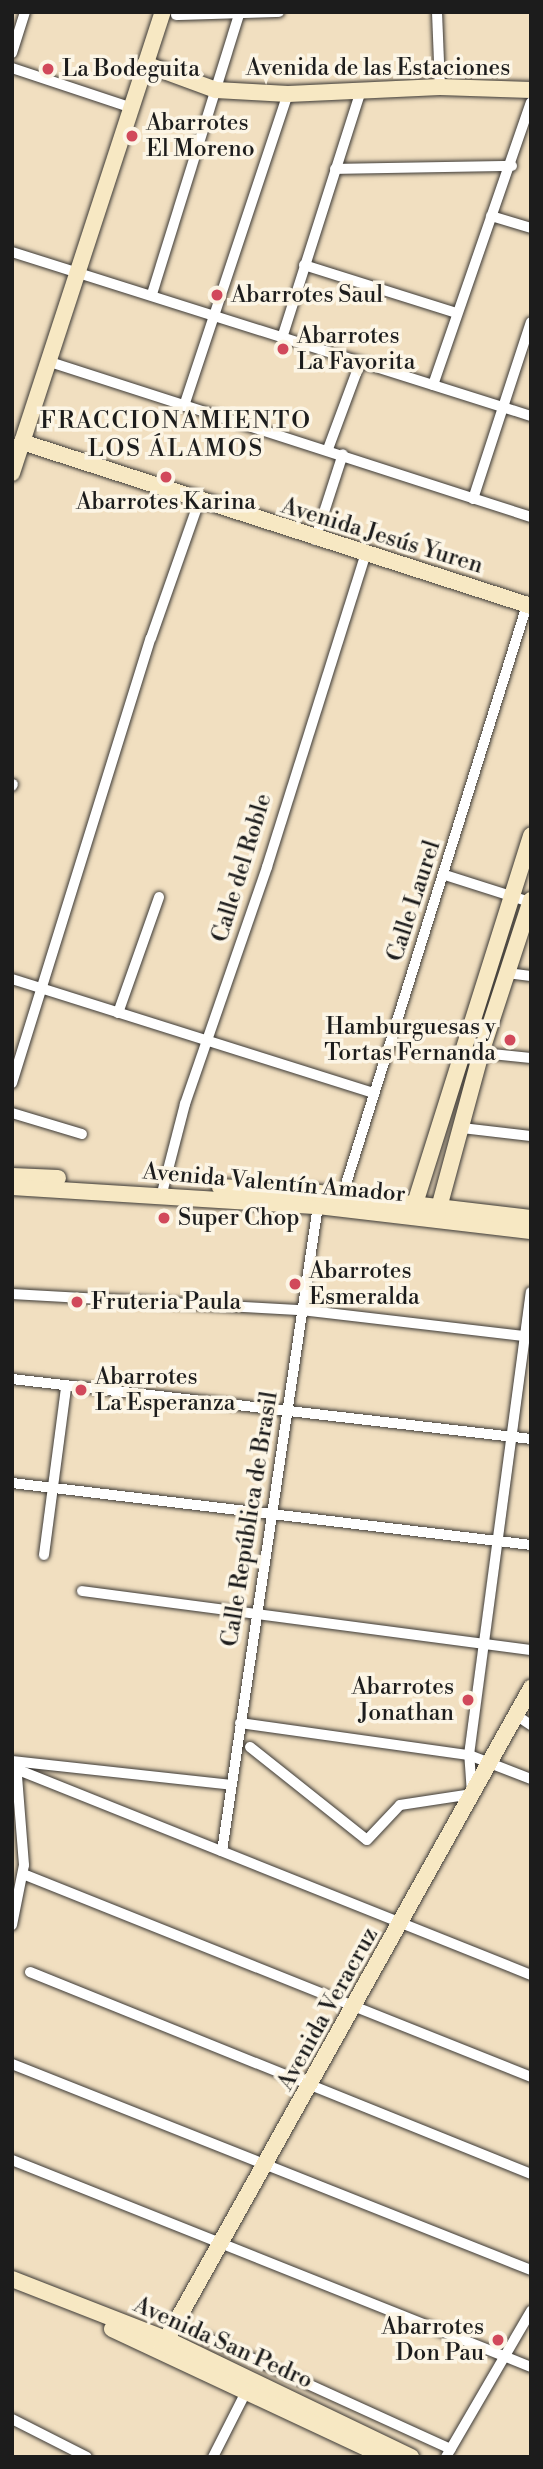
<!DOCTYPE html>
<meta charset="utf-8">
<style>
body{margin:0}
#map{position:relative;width:543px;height:2469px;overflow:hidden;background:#f1dfc0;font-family:"Libre Bodoni",serif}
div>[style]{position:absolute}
.roads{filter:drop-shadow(0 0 2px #3c3935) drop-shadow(0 0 2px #3c3935)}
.street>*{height:10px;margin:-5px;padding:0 5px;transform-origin:5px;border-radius:5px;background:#fff}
.secondary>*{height:16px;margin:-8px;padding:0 8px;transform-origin:8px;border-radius:8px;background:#f7e8c3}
.dots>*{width:19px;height:19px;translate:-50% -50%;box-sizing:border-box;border:4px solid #fcf5e5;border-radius:50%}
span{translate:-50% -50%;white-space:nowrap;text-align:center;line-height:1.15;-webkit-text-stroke:7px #fcf5e5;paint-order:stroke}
.street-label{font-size:23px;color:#1c1c1c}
.poi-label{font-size:23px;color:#1c1c1c}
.left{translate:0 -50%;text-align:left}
.right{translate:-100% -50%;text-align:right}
.neighbourhood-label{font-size:24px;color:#1c1c1c;letter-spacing:2px}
.frame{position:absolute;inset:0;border:14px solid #1c1c1c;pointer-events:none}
</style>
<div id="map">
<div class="roads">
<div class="street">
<i style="left:437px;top:12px;width:75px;rotate:87.7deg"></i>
<i style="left:176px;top:15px;width:103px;rotate:-1.7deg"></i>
<i style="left:12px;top:53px;width:43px;rotate:-72.4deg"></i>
<i style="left:12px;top:68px;width:126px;rotate:18.4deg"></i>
<i style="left:335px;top:169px;width:177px;rotate:-1deg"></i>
<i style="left:491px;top:216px;width:42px;rotate:16.7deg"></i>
<i style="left:12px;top:252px;width:544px;rotate:17.54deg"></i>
<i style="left:304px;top:265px;width:159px;rotate:17.5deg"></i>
<i style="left:152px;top:294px;width:295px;rotate:-72.7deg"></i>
<i style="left:282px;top:338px;width:260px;rotate:-72.3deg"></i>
<i style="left:50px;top:362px;width:505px;rotate:17.86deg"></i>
<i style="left:433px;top:385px;width:299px;rotate:-70.9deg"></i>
<i style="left:184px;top:406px;width:329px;rotate:-71.6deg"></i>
<i style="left:328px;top:449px;width:92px;rotate:-69.6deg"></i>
<i style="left:473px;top:499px;width:186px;rotate:-71.9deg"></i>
<i style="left:315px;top:540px;width:90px;rotate:-72deg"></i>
<i style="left:12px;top:786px;width:2px;rotate:-63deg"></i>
<i style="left:445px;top:875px;width:89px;rotate:17.6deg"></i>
<i style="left:507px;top:973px;width:24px;rotate:7deg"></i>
<i style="left:12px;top:979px;width:379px;rotate:17.5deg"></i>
<i style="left:118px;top:1013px;width:123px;rotate:-70.5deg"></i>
<i style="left:463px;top:1051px;width:68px;rotate:5.9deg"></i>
<i style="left:12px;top:1083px;width:466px;rotate:-72.7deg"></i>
<i style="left:151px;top:638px;width:144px;rotate:-70.6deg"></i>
<i style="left:12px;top:1113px;width:73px;rotate:16.7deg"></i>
<i style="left:462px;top:1128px;width:69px;rotate:6.6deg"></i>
<i style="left:162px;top:1193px;width:92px;rotate:-75.5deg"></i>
<i style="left:185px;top:1104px;width:251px;rotate:-70.9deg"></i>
<i style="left:267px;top:867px;width:326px;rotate:-72.5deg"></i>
<i style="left:341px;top:1200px;width:623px;rotate:-72.64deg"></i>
<i style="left:12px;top:1294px;width:290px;rotate:3.2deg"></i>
<i style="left:302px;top:1310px;width:231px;rotate:6.7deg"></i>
<i style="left:12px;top:1379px;width:522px;rotate:6.59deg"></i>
<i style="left:12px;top:1483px;width:523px;rotate:6.81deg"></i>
<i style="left:44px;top:1555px;width:168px;rotate:-82.5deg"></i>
<i style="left:82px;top:1591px;width:453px;rotate:7.5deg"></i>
<i style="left:516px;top:1715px;width:18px;rotate:34deg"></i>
<i style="left:240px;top:1723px;width:231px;rotate:8deg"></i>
<i style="left:469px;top:1755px;width:66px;rotate:21.2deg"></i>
<i style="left:250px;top:1747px;width:149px;rotate:38.5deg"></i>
<i style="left:367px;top:1840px;width:48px;rotate:-46.7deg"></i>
<i style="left:400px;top:1805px;width:73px;rotate:-8.7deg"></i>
<i style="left:472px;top:1794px;width:39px;rotate:-94deg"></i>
<i style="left:469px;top:1755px;width:467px;rotate:-82.4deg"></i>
<i style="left:12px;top:1761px;width:221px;rotate:6.2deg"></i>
<i style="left:16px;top:1769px;width:555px;rotate:21.8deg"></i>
<i style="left:222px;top:1851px;width:659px;rotate:-81.54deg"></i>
<i style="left:23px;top:1874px;width:547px;rotate:21.78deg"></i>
<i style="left:12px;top:1925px;width:61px;rotate:-78.7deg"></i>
<i style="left:24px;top:1865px;width:101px;rotate:-94.5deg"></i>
<i style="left:30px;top:1972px;width:540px;rotate:21.96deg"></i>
<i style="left:12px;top:2064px;width:558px;rotate:21.65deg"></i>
<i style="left:12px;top:2160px;width:559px;rotate:21.74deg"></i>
<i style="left:174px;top:2323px;width:304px;rotate:24.5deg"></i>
<i style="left:12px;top:2419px;width:84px;rotate:26.9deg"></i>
<i style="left:213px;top:2457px;width:77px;rotate:-63.1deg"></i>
<i style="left:446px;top:2457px;width:169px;rotate:-59.8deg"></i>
</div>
<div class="secondary">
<i style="left:145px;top:64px;width:76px;rotate:20.1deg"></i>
<i style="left:216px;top:90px;width:72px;rotate:3.2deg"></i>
<i style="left:288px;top:94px;width:152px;rotate:-2.6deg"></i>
<i style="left:440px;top:87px;width:91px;rotate:1.9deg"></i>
<i style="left:22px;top:442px;width:535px;rotate:17.86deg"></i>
<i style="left:12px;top:473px;width:485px;rotate:-71.9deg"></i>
<i style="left:12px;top:1176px;width:46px;rotate:2.5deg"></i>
<i style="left:12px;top:1187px;width:307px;rotate:3.6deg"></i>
<i style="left:318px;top:1206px;width:214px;rotate:6.7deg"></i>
<i style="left:220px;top:1187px;width:99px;rotate:3.5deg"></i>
<i style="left:319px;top:1193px;width:213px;rotate:6.7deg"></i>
<i style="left:412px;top:1213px;width:396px;rotate:-72.5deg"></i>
<i style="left:437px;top:1215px;width:168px;rotate:-74.8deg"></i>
<i style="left:481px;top:1053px;width:161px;rotate:-71.9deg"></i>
<i style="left:12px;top:2279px;width:165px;rotate:21.3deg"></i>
<i style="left:166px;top:2339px;width:272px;rotate:25.7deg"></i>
<i style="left:112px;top:2329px;width:302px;rotate:25.1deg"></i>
<i style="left:161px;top:2349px;width:758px;rotate:-60.76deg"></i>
</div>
</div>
<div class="dots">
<i style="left:48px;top:69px;background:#d1495b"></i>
<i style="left:132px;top:136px;background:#d1495b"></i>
<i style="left:217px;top:295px;background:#d1495b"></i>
<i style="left:283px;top:349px;background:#d1495b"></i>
<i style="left:166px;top:477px;background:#d1495b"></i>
<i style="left:510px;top:1040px;background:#d1495b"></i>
<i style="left:164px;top:1218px;background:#d1495b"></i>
<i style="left:295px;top:1284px;background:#d1495b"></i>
<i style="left:77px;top:1302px;background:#d1495b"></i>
<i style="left:81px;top:1390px;background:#d1495b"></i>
<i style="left:468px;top:1700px;background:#d1495b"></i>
<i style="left:498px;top:2340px;background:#d1495b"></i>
</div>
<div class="street-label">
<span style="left:378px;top:68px">Avenida de las Estaciones</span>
<span style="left:382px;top:536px;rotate:17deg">Avenida Jesús Yuren</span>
<span style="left:242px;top:868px;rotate:-73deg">Calle del Roble</span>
<span style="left:414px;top:901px;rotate:-72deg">Calle Laurel</span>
<span style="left:274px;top:1183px;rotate:5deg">Avenida Valentín Amador</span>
<span style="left:250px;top:1519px;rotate:-81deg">Calle República de Brasil</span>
<span style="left:328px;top:2009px;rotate:-61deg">Avenida Veracruz</span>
<span style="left:223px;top:2343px;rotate:24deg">Avenida San Pedro</span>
</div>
<div class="poi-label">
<span class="left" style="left:62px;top:69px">La Bodeguita</span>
<span class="left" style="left:146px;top:136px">Abarrotes<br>El Moreno</span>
<span class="left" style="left:231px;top:295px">Abarrotes Saul</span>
<span class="left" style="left:297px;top:349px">Abarrotes<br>La Favorita</span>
<span style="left:166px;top:502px">Abarrotes Karina</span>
<span class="right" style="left:496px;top:1040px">Hamburguesas y<br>Tortas Fernanda</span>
<span class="left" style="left:178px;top:1218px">Super Chop</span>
<span class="left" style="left:309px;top:1284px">Abarrotes<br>Esmeralda</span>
<span class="left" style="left:91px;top:1302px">Fruteria Paula</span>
<span class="left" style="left:95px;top:1390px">Abarrotes<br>La Esperanza</span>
<span class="right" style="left:454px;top:1700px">Abarrotes<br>Jonathan</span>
<span class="right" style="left:484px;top:2340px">Abarrotes<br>Don Pau</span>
</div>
<div class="neighbourhood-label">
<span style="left:176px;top:436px">FRACCIONAMIENTO<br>LOS ÁLAMOS</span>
</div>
<div class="frame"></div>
</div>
